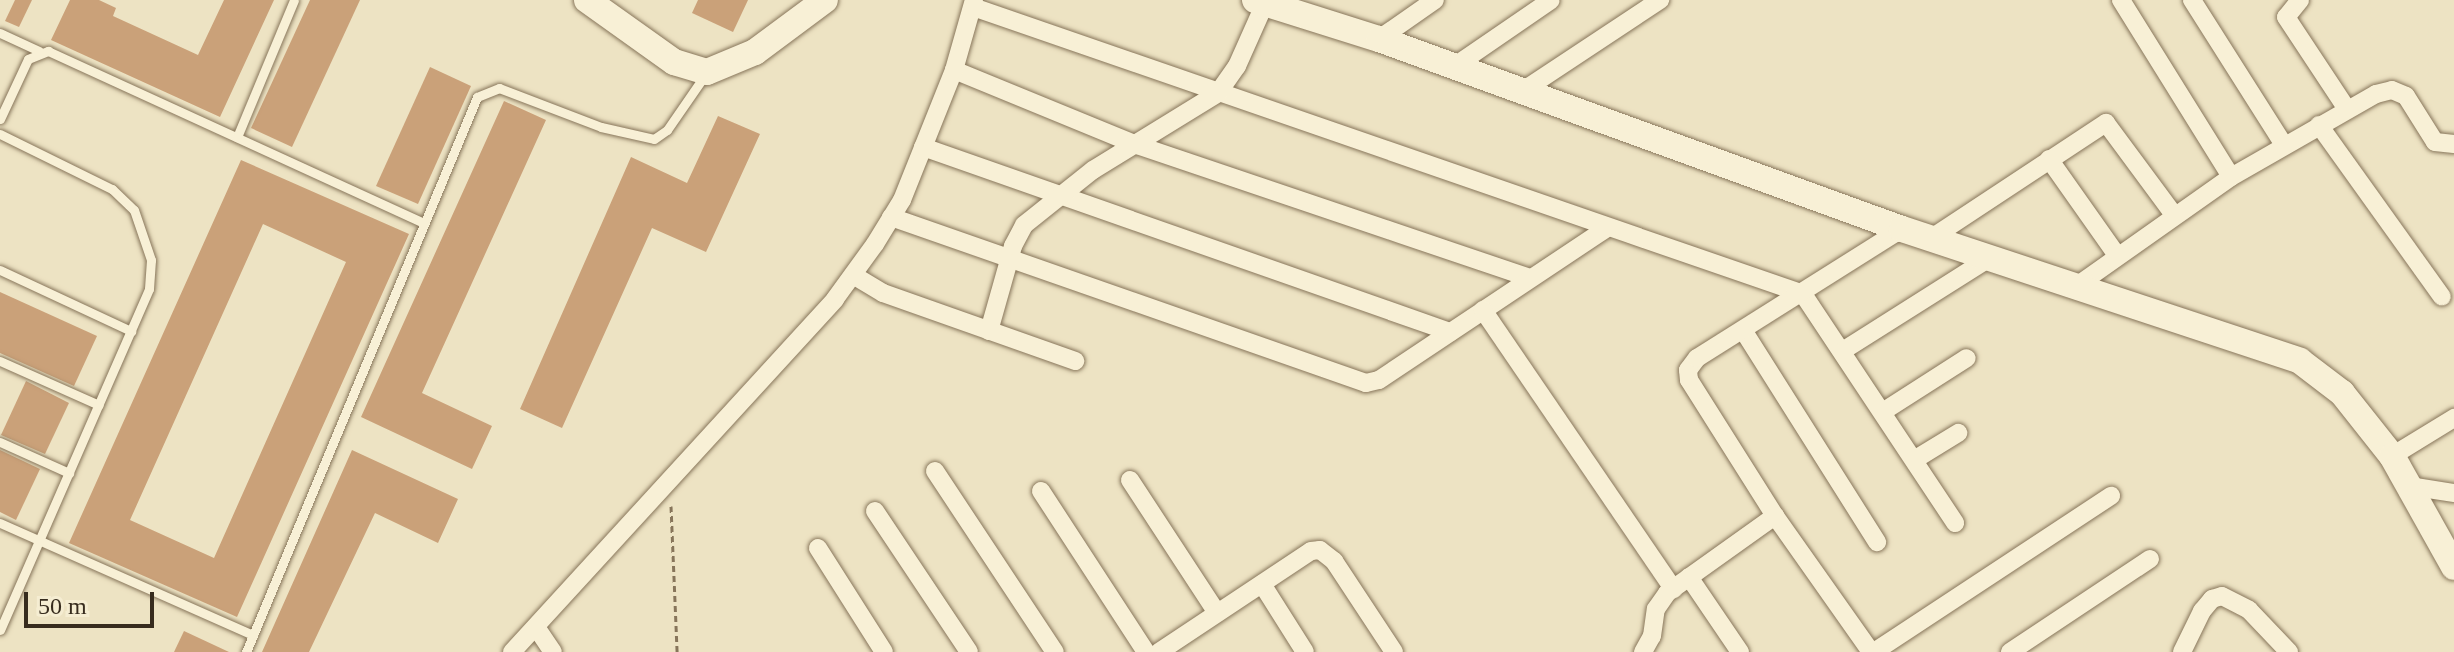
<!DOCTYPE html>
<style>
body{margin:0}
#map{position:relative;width:2454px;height:652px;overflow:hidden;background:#ede3c3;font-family:"Times New Roman",serif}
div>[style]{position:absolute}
.building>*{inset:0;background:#caa179}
.path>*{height:3px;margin-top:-1.5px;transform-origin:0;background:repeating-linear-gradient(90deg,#87755a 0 6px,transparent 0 10px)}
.roads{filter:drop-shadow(0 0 2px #87755a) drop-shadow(0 0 2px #87755a)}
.lane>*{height:9px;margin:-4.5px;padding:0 4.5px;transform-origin:4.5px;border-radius:4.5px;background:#f8f0d6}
.street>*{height:18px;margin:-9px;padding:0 9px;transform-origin:9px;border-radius:9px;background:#f8f0d6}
.secondary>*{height:26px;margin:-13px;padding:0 13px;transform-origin:13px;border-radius:13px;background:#f8f0d6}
span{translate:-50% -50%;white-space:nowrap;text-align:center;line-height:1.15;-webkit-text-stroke:7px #f5edd2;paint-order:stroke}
.scale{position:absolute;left:24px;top:592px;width:130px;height:36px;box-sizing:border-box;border:4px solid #372c1e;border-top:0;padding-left:10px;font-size:24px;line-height:28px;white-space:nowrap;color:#372c1e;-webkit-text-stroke:6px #f5edd2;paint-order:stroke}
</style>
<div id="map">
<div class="building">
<i style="clip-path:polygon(15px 0,32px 0,19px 27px,5px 21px)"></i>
<i style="clip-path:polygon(70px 0,99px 0,116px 8px,113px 16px,198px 55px,224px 0,274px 0,220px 117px,51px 40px)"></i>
<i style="clip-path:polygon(310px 0,360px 0,292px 147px,251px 128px)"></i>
<i style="clip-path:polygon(698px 0,748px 0,733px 32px,692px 13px)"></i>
<i style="clip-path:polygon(430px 67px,471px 86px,418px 204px,376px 186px)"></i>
<i style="clip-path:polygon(504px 101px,546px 120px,422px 393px,492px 426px,472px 469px,361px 417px)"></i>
<i style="clip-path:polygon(718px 116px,760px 134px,706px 252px,652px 228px,562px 428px,520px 409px,631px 157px,687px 183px)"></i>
<i style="clip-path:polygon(evenodd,241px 160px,409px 234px,237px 617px,69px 543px,241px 160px,263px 224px,346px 262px,214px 558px,130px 520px,263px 224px)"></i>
<i style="clip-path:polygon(0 292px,97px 336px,74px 386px,0 353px)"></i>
<i style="clip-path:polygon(26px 381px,69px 403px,45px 454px,1px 435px)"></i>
<i style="clip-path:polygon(0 450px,40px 469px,16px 520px,0 512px)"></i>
<i style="clip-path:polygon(352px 450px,458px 499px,438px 543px,375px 513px,309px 652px,262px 652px)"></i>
<i style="clip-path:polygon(184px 631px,229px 652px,174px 652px)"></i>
</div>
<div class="path">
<i style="left:671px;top:506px;width:146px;rotate:87.6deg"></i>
</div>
<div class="roads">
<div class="lane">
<i style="left:0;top:33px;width:43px;rotate:24.8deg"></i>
<i style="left:0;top:119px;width:66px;rotate:-65deg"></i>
<i style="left:28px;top:59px;width:22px;rotate:-22deg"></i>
<i style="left:48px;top:51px;width:413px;rotate:24.6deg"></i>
<i style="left:0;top:134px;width:125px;rotate:26.2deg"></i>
<i style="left:112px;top:189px;width:30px;rotate:44deg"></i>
<i style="left:134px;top:210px;width:53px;rotate:71.2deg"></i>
<i style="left:151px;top:260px;width:29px;rotate:94deg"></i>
<i style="left:149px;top:289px;width:372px;rotate:113.6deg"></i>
<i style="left:237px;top:137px;width:148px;rotate:-67.4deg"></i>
<i style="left:0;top:270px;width:145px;rotate:25deg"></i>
<i style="left:0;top:361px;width:108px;rotate:24deg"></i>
<i style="left:0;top:442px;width:76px;rotate:24.2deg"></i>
<i style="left:0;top:523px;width:277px;rotate:23.9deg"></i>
<i style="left:246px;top:652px;width:601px;rotate:-67.4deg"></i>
<i style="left:477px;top:97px;width:24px;rotate:-22deg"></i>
<i style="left:499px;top:88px;width:109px;rotate:20.9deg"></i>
<i style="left:601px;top:127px;width:54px;rotate:12.8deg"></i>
<i style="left:654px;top:139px;width:16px;rotate:-35deg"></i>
<i style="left:667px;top:130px;width:67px;rotate:-55.4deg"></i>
</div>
<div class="street">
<i style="left:2121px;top:0;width:208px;rotate:58.1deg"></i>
<i style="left:2192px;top:0;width:172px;rotate:57.6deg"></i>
<i style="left:2300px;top:0;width:22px;rotate:129deg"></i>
<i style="left:2286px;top:17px;width:110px;rotate:56.5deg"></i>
<i style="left:973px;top:7px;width:878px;rotate:19.07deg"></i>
<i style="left:1803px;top:294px;width:275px;rotate:56.4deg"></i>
<i style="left:1379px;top:39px;width:68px;rotate:-34.9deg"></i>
<i style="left:1455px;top:66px;width:116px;rotate:-34.5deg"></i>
<i style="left:954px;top:70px;width:198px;rotate:22.3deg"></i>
<i style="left:1137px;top:145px;width:415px;rotate:18.7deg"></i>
<i style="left:1521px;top:92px;width:167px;rotate:-33.5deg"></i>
<i style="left:2319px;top:125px;width:211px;rotate:54.4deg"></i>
<i style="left:923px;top:147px;width:559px;rotate:19.34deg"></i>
<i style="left:2049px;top:159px;width:116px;rotate:54.8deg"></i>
<i style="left:891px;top:217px;width:503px;rotate:19.26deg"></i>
<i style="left:1366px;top:383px;width:13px;rotate:-13deg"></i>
<i style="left:1379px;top:380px;width:275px;rotate:-33.7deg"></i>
<i style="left:1930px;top:239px;width:211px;rotate:-33.4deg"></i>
<i style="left:2106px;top:123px;width:114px;rotate:53.5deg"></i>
<i style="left:853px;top:275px;width:35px;rotate:31deg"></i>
<i style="left:883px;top:293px;width:204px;rotate:19.5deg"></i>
<i style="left:2078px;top:285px;width:187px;rotate:-35.2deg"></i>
<i style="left:2231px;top:177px;width:167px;rotate:-29.8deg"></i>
<i style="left:2376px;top:94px;width:16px;rotate:-14deg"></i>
<i style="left:2392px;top:90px;width:15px;rotate:23deg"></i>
<i style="left:2406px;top:96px;width:54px;rotate:57.8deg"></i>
<i style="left:2435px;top:142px;width:19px;rotate:6deg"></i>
<i style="left:1483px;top:310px;width:338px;rotate:55.7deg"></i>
<i style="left:1743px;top:330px;width:251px;rotate:57.7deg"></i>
<i style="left:989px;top:331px;width:88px;rotate:-74.2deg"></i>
<i style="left:1013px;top:246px;width:24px;rotate:-62deg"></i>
<i style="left:1024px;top:225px;width:88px;rotate:-38.6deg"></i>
<i style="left:1093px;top:170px;width:147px;rotate:-31.6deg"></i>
<i style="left:1218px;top:93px;width:33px;rotate:-55deg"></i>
<i style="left:1237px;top:66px;width:69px;rotate:-66deg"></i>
<i style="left:1844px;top:350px;width:170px;rotate:-32.3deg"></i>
<i style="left:1884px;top:411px;width:98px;rotate:-32.6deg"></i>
<i style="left:2392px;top:456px;width:73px;rotate:-31.5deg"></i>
<i style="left:1914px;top:460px;width:52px;rotate:-31.5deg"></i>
<i style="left:935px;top:471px;width:217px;rotate:56.5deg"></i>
<i style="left:1130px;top:480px;width:159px;rotate:56.8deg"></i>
<i style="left:2409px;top:486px;width:46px;rotate:8.8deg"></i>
<i style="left:1041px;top:491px;width:192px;rotate:56.9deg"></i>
<i style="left:875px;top:511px;width:169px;rotate:56.3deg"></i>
<i style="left:818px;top:548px;width:123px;rotate:57.6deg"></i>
<i style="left:1689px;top:577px;width:91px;rotate:55.8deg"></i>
<i style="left:1262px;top:584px;width:80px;rotate:57.7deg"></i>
<i style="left:536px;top:627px;width:30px;rotate:56deg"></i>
<i style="left:512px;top:652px;width:478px;rotate:-47.5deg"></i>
<i style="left:835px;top:299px;width:68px;rotate:-54deg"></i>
<i style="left:875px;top:244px;width:52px;rotate:-58.5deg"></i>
<i style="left:902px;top:200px;width:140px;rotate:-68.2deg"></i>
<i style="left:954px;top:70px;width:73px;rotate:-74.1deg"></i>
<i style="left:1159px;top:652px;width:182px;rotate:-33.6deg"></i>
<i style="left:1311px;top:551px;width:9px;rotate:-6deg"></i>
<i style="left:1320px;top:550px;width:18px;rotate:38deg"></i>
<i style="left:1334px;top:561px;width:109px;rotate:56.6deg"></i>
<i style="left:1643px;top:652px;width:18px;rotate:-61deg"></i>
<i style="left:1652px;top:636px;width:27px;rotate:-82deg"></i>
<i style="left:1656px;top:609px;width:19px;rotate:-55deg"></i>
<i style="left:1667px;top:593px;width:133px;rotate:-35.5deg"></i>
<i style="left:1871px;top:652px;width:166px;rotate:-125.2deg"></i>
<i style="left:1775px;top:516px;width:161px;rotate:-122.3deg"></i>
<i style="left:1689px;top:380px;width:10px;rotate:-96deg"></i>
<i style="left:1688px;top:370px;width:15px;rotate:-53deg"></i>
<i style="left:1697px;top:358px;width:242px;rotate:-32.2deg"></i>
<i style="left:1874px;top:652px;width:284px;rotate:-33.4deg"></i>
<i style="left:2010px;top:652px;width:168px;rotate:-33.6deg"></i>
<i style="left:2182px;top:652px;width:46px;rotate:-64deg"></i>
<i style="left:2202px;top:611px;width:16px;rotate:-50deg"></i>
<i style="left:2212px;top:599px;width:10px;rotate:-17deg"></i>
<i style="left:2222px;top:596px;width:30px;rotate:27deg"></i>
<i style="left:2249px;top:610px;width:58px;rotate:46.4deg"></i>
</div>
<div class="secondary">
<i style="left:587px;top:0;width:107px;rotate:35.5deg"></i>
<i style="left:674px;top:62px;width:34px;rotate:17deg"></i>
<i style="left:707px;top:72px;width:52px;rotate:-22.6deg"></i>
<i style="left:755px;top:52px;width:87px;rotate:-36.6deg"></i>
<i style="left:1255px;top:0;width:130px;rotate:17.5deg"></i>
<i style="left:1379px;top:39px;width:556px;rotate:19.97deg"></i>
<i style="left:1902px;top:229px;width:419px;rotate:18.3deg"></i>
<i style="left:2300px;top:361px;width:53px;rotate:37.3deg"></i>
<i style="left:2342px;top:393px;width:80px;rotate:51.6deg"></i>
<i style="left:2392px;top:456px;width:127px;rotate:60.8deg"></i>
</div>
</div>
<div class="scale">50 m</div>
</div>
